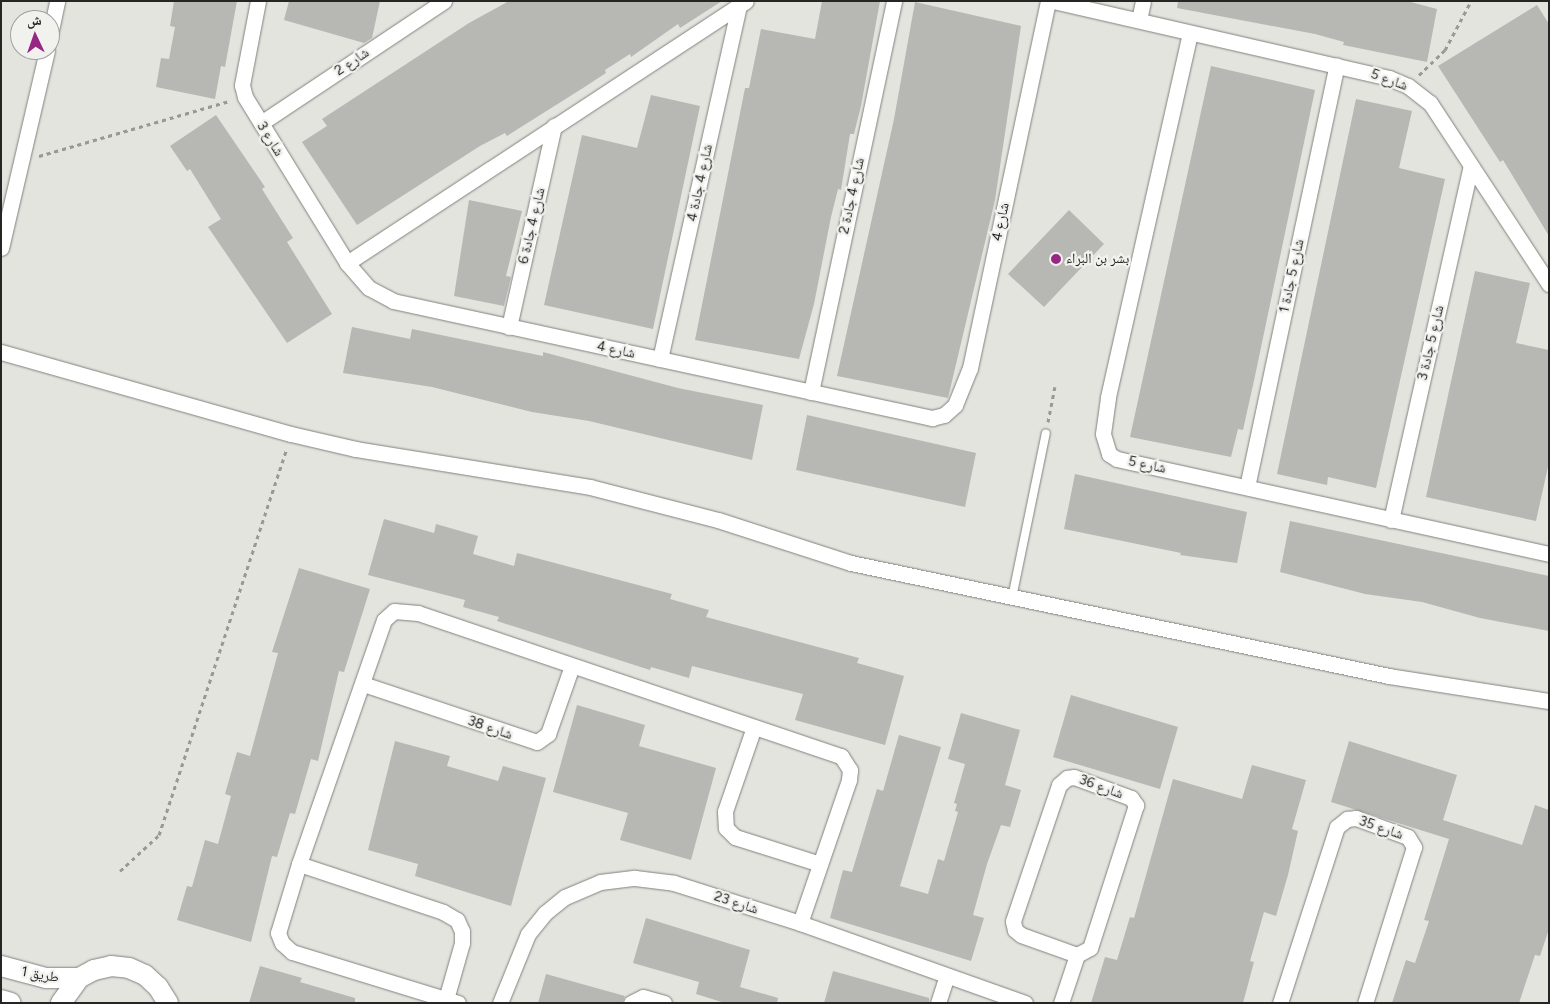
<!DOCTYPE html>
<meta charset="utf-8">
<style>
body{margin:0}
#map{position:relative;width:1550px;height:1004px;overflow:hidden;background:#e4e4df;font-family:Figtree,"Noto Naskh Arabic",sans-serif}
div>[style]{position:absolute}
.building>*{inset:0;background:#b7b7b3}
.path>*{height:3px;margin-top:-1.5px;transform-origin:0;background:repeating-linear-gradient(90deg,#989894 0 4px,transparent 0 8px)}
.roads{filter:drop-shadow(0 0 1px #81817d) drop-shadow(0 0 1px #81817d)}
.service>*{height:8px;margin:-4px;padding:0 4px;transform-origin:4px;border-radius:4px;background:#fff}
.minor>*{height:15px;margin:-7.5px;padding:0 7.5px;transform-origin:7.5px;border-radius:7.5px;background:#fff}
.tertiary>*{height:20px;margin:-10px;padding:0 10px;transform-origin:10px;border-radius:10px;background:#fff}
.dots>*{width:14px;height:14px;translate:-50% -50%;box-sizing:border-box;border:2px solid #f1f2ed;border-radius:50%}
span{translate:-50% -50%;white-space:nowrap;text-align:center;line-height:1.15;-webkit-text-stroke:4.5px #f1f2ed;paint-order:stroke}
.street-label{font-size:14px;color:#252524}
.poi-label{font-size:14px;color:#252524}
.left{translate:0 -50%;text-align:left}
.frame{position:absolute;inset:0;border:2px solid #252524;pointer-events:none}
.north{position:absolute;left:10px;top:10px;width:50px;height:50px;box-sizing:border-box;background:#f1f2ed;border:1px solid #9fa09d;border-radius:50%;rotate:357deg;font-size:14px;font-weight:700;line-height:20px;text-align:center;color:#252524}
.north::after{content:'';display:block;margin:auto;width:18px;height:22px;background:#982784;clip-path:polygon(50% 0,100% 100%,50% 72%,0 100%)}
</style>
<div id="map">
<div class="building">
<i style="clip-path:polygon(174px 1px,237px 1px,225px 67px,221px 66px,215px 99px,156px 87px,161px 58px,169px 59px,175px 27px,170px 26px)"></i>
<i style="clip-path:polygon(289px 1px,380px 1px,372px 38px,364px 43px,284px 20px)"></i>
<i style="clip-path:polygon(509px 1px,722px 1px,680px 28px,678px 24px,631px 57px,630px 54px,605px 70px,606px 73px,583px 88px,507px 136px,505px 133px,480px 146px,357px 225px,302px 142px,327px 126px,322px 119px,469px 23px)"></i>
<i style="clip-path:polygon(822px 1px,880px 1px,861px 106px,854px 134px,850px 134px,841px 190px,838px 189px,831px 217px,814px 304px,799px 359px,695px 340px,745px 88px,749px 88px,761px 29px,815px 39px)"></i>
<i style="clip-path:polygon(1178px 1px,1407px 1px,1437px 9px,1427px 62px,1343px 45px,1344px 42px,1315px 34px,1177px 8px)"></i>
<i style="clip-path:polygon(915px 2px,1021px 26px,995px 200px,948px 398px,837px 376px,894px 119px)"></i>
<i style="clip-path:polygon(1537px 5px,1549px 24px,1549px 236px,1503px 160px,1500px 162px,1438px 66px)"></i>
<i style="clip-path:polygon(1211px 66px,1315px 90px,1255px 376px,1243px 430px,1238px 429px,1231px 457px,1130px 437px)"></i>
<i style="clip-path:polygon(651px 95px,700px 106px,653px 329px,544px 305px,582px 135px,637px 148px)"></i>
<i style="clip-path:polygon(1356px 99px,1412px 111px,1399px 168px,1445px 179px,1376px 488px,1328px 477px,1327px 485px,1277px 474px)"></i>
<i style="clip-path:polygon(216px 115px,265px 187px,262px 189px,293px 238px,287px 242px,332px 314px,287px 343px,208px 227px,221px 219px,190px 169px,187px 171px,170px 146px)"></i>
<i style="clip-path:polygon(469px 200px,522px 211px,506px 276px,511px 277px,504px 306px,454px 296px)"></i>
<i style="clip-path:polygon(1069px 210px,1104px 244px,1044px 307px,1008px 274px)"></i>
<i style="clip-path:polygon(1475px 271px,1530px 283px,1516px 343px,1549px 350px,1549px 462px,1536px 521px,1426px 497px)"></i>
<i style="clip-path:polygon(352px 327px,410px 339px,412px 329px,543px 356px,543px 352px,678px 388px,763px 405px,752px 460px,589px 421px,532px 412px,432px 387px,343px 373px)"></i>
<i style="clip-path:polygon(807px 415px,976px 453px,965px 507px,796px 470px)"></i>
<i style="clip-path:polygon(1075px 474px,1247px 512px,1237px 563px,1180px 555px,1181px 553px,1064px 529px)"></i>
<i style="clip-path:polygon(384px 519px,434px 533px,436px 524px,478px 536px,473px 554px,514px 566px,517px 553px,672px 594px,670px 599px,709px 610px,706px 617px,859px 658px,857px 663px,904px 676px,885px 745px,795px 720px,803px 694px,692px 666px,689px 678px,651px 667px,650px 670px,497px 621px,499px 617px,463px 607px,465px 600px,368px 575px)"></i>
<i style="clip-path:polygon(1290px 521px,1549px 576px,1549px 631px,1480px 618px,1422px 602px,1365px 594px,1280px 572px)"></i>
<i style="clip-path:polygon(299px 568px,370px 589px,344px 672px,339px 671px,318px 761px,311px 759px,295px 814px,290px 813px,277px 857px,272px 856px,251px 942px,177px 920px,187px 886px,192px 887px,205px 840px,218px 844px,231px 796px,225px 794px,237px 752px,250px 756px,278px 653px,272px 652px)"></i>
<i style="clip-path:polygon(1071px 695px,1178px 727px,1160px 789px,1053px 757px)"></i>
<i style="clip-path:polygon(577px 705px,645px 725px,639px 746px,716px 768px,691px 860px,620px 840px,628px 813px,553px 792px)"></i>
<i style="clip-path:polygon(961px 713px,1020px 730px,1005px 785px,1021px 790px,1010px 827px,1001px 825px,987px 864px,973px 915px,984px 918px,971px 961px,830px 918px,843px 870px,852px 872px,877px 789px,883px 791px,899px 735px,941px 747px,900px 886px,928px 894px,938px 859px,944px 861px,958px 812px,955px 811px,957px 804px,954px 803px,965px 764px,948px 759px)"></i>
<i style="clip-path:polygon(395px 741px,450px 756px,447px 766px,498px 781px,503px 766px,546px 778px,511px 906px,415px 876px,418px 864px,368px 850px)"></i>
<i style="clip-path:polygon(1349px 741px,1457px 775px,1443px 820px,1522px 845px,1535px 805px,1549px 810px,1549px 929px,1540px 956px,1535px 955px,1519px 1003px,1392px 1003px,1406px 960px,1415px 963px,1429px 921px,1424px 920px,1449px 839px,1331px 802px)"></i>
<i style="clip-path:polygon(1252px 765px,1306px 780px,1292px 829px,1298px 831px,1288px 875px,1276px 916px,1264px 912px,1250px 961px,1254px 962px,1243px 1003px,1091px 1003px,1105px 957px,1117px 960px,1130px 917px,1134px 918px,1173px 779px,1242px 799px)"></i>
<i style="clip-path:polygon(646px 918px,750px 950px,740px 987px,778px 998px,777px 1003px,725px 1003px,696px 994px,699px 982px,633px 963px)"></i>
<i style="clip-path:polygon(260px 966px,302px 978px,300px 982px,355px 998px,355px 1003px,249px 1003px)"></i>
<i style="clip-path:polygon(833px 971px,929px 998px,929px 1003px,824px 1003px)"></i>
<i style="clip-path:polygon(546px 974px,625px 996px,622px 1003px,538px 1003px)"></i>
</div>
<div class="path">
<i style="left:1419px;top:75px;width:36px;rotate:-44deg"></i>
<i style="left:1445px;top:50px;width:55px;rotate:-62deg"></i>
<i style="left:39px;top:156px;width:199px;rotate:-16.1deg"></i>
<i style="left:1048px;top:422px;width:36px;rotate:-79deg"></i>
<i style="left:120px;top:871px;width:53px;rotate:-42.7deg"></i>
<i style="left:159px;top:835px;width:405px;rotate:-71.7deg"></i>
</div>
<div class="roads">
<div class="service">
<i style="left:1012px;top:598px;width:168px;rotate:-78.4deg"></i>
</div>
<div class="minor">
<i style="left:258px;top:1px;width:86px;rotate:100.8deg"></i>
<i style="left:242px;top:85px;width:12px;rotate:76deg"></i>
<i style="left:245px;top:97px;width:195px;rotate:58.4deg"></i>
<i style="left:347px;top:263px;width:33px;rotate:49deg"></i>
<i style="left:369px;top:288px;width:27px;rotate:28deg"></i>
<i style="left:393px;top:301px;width:552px;rotate:12.25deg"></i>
<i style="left:932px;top:418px;width:12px;rotate:-14deg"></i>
<i style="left:944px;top:415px;width:15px;rotate:-42deg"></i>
<i style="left:955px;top:405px;width:40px;rotate:-68deg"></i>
<i style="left:970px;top:368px;width:375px;rotate:-78deg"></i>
<i style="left:1053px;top:1px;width:345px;rotate:12.9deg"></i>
<i style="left:1389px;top:78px;width:21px;rotate:23deg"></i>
<i style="left:1408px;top:86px;width:28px;rotate:38deg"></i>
<i style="left:1430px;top:103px;width:217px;rotate:56.7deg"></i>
<i style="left:1139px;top:20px;width:19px;rotate:-78deg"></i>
<i style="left:1190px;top:33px;width:374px;rotate:102.7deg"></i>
<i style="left:1108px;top:398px;width:36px;rotate:98deg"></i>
<i style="left:1103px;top:434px;width:21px;rotate:73deg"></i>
<i style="left:1109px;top:454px;width:9px;rotate:32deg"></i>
<i style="left:1117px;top:459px;width:442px;rotate:12.4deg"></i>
<i style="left:50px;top:35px;width:35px;rotate:-78deg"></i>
<i style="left:261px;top:123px;width:220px;rotate:-33.7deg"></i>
<i style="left:1px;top:248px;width:203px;rotate:-76.9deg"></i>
<i style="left:347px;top:263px;width:477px;rotate:-33.3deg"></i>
<i style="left:509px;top:327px;width:206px;rotate:-77.4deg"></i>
<i style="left:1px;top:352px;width:301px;rotate:15.8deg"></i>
<i style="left:291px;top:434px;width:67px;rotate:13deg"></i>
<i style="left:356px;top:449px;width:237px;rotate:9.2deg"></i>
<i style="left:590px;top:487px;width:132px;rotate:14.5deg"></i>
<i style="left:718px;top:520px;width:140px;rotate:17.9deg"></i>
<i style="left:851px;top:563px;width:550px;rotate:11.86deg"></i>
<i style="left:1389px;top:676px;width:162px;rotate:8.9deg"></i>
<i style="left:660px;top:359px;width:362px;rotate:-77.4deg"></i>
<i style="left:811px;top:392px;width:400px;rotate:-78deg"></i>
<i style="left:1247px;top:487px;width:431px;rotate:-78deg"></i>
<i style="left:1391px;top:520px;width:363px;rotate:-77.3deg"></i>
<i style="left:363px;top:684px;width:183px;rotate:18.4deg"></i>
<i style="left:537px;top:742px;width:14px;rotate:-36deg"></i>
<i style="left:548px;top:734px;width:72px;rotate:-70.6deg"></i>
<i style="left:754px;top:727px;width:89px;rotate:109deg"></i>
<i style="left:725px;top:811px;width:17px;rotate:87deg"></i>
<i style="left:726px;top:828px;width:13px;rotate:45deg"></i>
<i style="left:735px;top:837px;width:89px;rotate:17.6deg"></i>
<i style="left:1074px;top:777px;width:61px;rotate:20.2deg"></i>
<i style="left:1131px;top:798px;width:9px;rotate:54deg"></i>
<i style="left:1136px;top:805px;width:150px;rotate:107.8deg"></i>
<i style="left:1090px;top:948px;width:15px;rotate:152deg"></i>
<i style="left:1077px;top:955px;width:59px;rotate:-160.3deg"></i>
<i style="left:1021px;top:935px;width:8px;rotate:-140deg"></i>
<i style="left:1015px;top:930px;width:9px;rotate:-103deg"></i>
<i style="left:1013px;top:921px;width:144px;rotate:-71.3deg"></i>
<i style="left:1059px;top:785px;width:11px;rotate:-41deg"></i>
<i style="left:1067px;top:778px;width:7px;rotate:-8deg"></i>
<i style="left:299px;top:864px;width:152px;rotate:18.4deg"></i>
<i style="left:443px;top:912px;width:16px;rotate:30deg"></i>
<i style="left:457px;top:920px;width:12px;rotate:66deg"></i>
<i style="left:462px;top:931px;width:12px;rotate:90deg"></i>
<i style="left:462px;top:943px;width:58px;rotate:105.9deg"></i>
<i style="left:458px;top:1003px;width:174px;rotate:-162.9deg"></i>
<i style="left:292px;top:952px;width:13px;rotate:-138deg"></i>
<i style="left:282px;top:943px;width:11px;rotate:-112deg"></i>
<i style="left:278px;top:933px;width:72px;rotate:-73.1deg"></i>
<i style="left:299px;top:864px;width:258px;rotate:-70.8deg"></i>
<i style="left:384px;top:620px;width:13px;rotate:-42deg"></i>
<i style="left:394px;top:611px;width:24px;rotate:5deg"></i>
<i style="left:418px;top:613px;width:447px;rotate:18.7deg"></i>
<i style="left:841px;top:756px;width:17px;rotate:57deg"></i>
<i style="left:850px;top:770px;width:10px;rotate:96deg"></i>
<i style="left:849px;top:780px;width:151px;rotate:108.9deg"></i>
<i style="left:500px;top:1003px;width:74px;rotate:-67.9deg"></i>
<i style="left:528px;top:934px;width:27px;rotate:-51deg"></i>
<i style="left:545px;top:913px;width:26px;rotate:-39deg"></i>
<i style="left:565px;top:897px;width:38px;rotate:-23deg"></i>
<i style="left:600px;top:882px;width:35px;rotate:-7deg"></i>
<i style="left:635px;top:878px;width:39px;rotate:7deg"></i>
<i style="left:674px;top:883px;width:132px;rotate:17.6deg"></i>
<i style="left:800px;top:923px;width:239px;rotate:19.6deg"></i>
<i style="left:631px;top:1003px;width:13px;rotate:-27deg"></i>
<i style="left:643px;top:997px;width:22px;rotate:16deg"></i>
<i style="left:938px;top:1003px;width:28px;rotate:-72deg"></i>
<i style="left:1061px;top:1003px;width:51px;rotate:-71.6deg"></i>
<i style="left:1280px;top:1003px;width:185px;rotate:-72.1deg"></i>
<i style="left:1337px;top:827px;width:13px;rotate:-39deg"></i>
<i style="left:1347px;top:819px;width:9px;rotate:-6deg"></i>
<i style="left:1356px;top:818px;width:55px;rotate:20.1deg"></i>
<i style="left:1408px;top:837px;width:12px;rotate:59deg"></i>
<i style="left:1414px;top:847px;width:164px;rotate:107.4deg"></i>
</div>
<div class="tertiary">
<i style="left:1px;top:966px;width:47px;rotate:14.9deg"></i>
<i style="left:46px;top:978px;width:33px"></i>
<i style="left:1px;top:1000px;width:10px;rotate:17deg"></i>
<i style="left:61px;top:1003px;width:31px;rotate:-54deg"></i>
<i style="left:79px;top:978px;width:17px;rotate:-28deg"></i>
<i style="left:94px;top:970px;width:17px;rotate:-13deg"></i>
<i style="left:111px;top:966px;width:18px;rotate:6deg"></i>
<i style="left:129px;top:968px;width:17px;rotate:24deg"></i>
<i style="left:145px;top:975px;width:18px;rotate:43deg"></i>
<i style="left:158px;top:987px;width:19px;rotate:58deg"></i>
</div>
</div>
<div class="dots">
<i style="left:1056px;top:259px;background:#982784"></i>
</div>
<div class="street-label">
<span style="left:352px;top:62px;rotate:-34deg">شارع 2</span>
<span style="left:1389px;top:80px;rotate:20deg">شارع 5</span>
<span style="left:270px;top:139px;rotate:58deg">شارع 3</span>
<span style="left:700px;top:183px;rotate:-78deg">شارع 4 جادة 4</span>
<span style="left:852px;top:196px;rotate:-78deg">شارع 4 جادة 2</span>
<span style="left:1001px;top:222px;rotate:-78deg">شارع 4</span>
<span style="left:532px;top:226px;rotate:-77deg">شارع 4 جادة 6</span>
<span style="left:1292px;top:276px;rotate:-78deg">شارع 5 جادة 1</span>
<span style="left:1431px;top:343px;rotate:-77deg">شارع 5 جادة 3</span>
<span style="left:616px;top:350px;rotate:12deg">شارع 4</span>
<span style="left:1147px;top:465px;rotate:12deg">شارع 5</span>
<span style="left:490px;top:728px;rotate:19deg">شارع 38</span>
<span style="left:1101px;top:787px;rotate:20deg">شارع 36</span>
<span style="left:1381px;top:828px;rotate:19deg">شارع 35</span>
<span style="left:736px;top:903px;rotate:18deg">شارع 23</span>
<span style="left:40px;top:975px;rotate:10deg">طريق 1</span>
</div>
<div class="poi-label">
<span class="left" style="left:1066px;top:259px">بشر بن البراء</span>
</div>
<div class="frame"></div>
<div class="north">ش</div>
</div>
